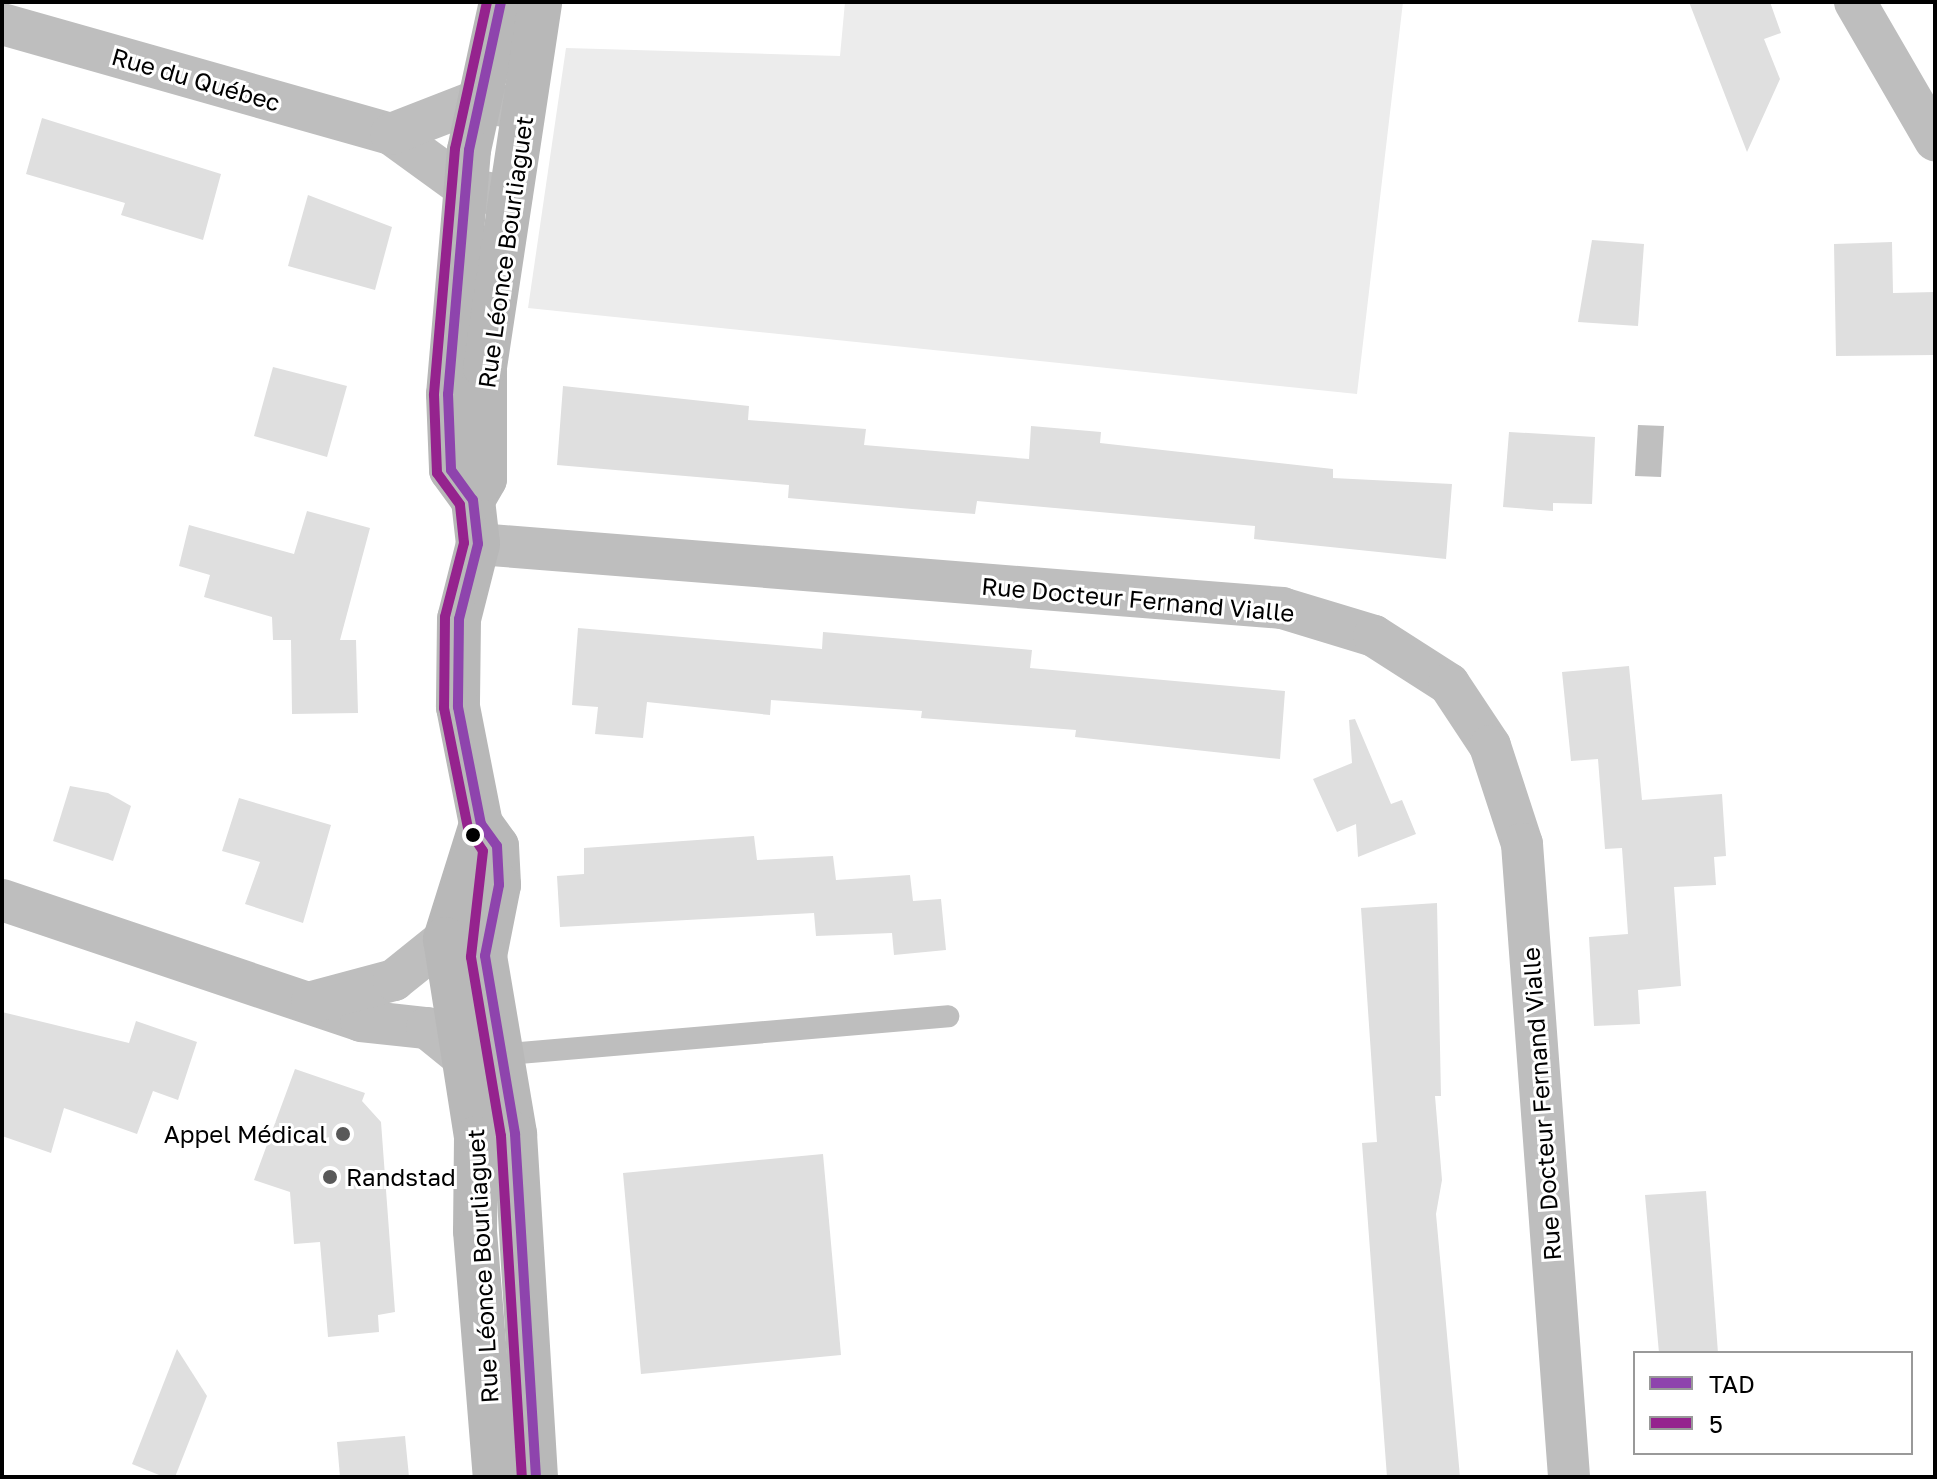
<!DOCTYPE html>
<meta charset="utf-8">
<style>
body{margin:0}
#map{position:relative;width:1937px;height:1479px;overflow:hidden;background:#fff;font-family:"Golos Text",sans-serif}
div>[style]{position:absolute}
.green>*{inset:0;background:#ececec}
.water>*{inset:0;background:#bfbfbf}
.building>*{inset:0;background:#dfdfdf}
.lane>*{height:22px;margin:-11px;padding:0 11px;transform-origin:11px;border-radius:11px;background:#bebebe}
.street>*{height:42px;margin:-21px;padding:0 21px;transform-origin:21px;border-radius:21px;background:#bebebe}
.secondary>*{height:44px;margin:-22px;padding:0 22px;transform-origin:22px;border-radius:22px;background:#b8b8b8}
.bus-1>*{height:10px;margin:-5px;padding:0 5px;transform-origin:5px;border-radius:5px;background:#8e44ad}
.bus-2>*{height:10px;margin:-5px;padding:0 5px;transform-origin:5px;border-radius:5px;background:#95238e}
.dots>*{width:22px;height:22px;translate:-50% -50%;box-sizing:border-box;border:4px solid #fff;border-radius:50%}
span{translate:-50% -50%;white-space:nowrap;text-align:center;line-height:1.15;-webkit-text-stroke:6px #fff;paint-order:stroke}
.street-label{font-size:24px;color:#000}
.poi-label{font-size:24px;color:#000}
.right{translate:-100% -50%;text-align:right}
.left{translate:0 -50%;text-align:left}
.frame{position:absolute;inset:0;border:4px solid #000;pointer-events:none}
.legend{position:absolute;left:1633px;top:1351px;width:280px;height:104px;box-sizing:border-box;background:#fff;border:2px solid #999;margin:0;padding:10px 14px;list-style:none;font-size:24px;color:#000}
.legend li{display:flex;align-items:center;gap:16px;height:40px}
.legend b{width:40px;border:2px solid #999}
</style>
<div id="map">
<div class="green">
<i style="clip-path:polygon(845px 2px,1403px 2px,1357px 394px,528px 308px,566px 48px,840px 56px)"></i>
</div>
<div class="water">
<i style="clip-path:polygon(1638px 425px,1664px 426px,1661px 477px,1635px 476px)"></i>
</div>
<div class="building">
<i style="clip-path:polygon(1689px 2px,1770px 2px,1781px 33px,1764px 39px,1780px 79px,1747px 152px)"></i>
<i style="clip-path:polygon(42px 118px,221px 174px,203px 240px,121px 215px,125px 203px,26px 174px)"></i>
<i style="clip-path:polygon(308px 195px,392px 227px,375px 290px,288px 266px)"></i>
<i style="clip-path:polygon(1592px 240px,1644px 244px,1638px 326px,1578px 322px)"></i>
<i style="clip-path:polygon(1892px 242px,1893px 293px,1935px 292px,1935px 355px,1836px 356px,1834px 244px)"></i>
<i style="clip-path:polygon(273px 367px,347px 386px,327px 457px,254px 436px)"></i>
<i style="clip-path:polygon(563px 386px,749px 406px,748px 420px,866px 429px,864px 445px,1029px 459px,1031px 426px,1101px 432px,1100px 443px,1333px 469px,1333px 478px,1452px 484px,1446px 559px,1254px 539px,1255px 526px,977px 501px,975px 514px,912px 509px,788px 498px,789px 485px,557px 465px)"></i>
<i style="clip-path:polygon(1509px 432px,1595px 437px,1592px 504px,1553px 503px,1553px 511px,1503px 507px)"></i>
<i style="clip-path:polygon(307px 511px,370px 528px,340px 640px,356px 640px,358px 713px,292px 714px,291px 640px,273px 640px,272px 617px,204px 597px,210px 575px,179px 566px,189px 525px,294px 554px)"></i>
<i style="clip-path:polygon(578px 628px,822px 649px,823px 632px,1032px 650px,1030px 668px,1285px 691px,1280px 759px,1075px 737px,1076px 730px,921px 718px,922px 711px,771px 700px,770px 715px,647px 702px,643px 738px,595px 734px,598px 707px,572px 705px)"></i>
<i style="clip-path:polygon(1629px 666px,1642px 800px,1722px 794px,1726px 856px,1714px 857px,1716px 885px,1674px 887px,1681px 986px,1638px 990px,1640px 1024px,1594px 1026px,1589px 937px,1628px 934px,1622px 848px,1605px 849px,1598px 759px,1571px 761px,1562px 672px)"></i>
<i style="clip-path:polygon(1355px 719px,1391px 804px,1402px 800px,1416px 834px,1358px 857px,1356px 824px,1337px 832px,1313px 779px,1352px 763px,1349px 720px)"></i>
<i style="clip-path:polygon(70px 786px,108px 793px,131px 806px,113px 861px,53px 841px)"></i>
<i style="clip-path:polygon(239px 798px,331px 825px,303px 923px,245px 904px,260px 862px,222px 851px)"></i>
<i style="clip-path:polygon(754px 836px,757px 860px,833px 856px,836px 880px,910px 875px,913px 901px,941px 899px,946px 950px,894px 955px,892px 933px,816px 936px,814px 913px,560px 927px,557px 876px,584px 874px,584px 848px)"></i>
<i style="clip-path:polygon(1437px 903px,1441px 1096px,1435px 1096px,1442px 1180px,1436px 1214px,1460px 1477px,1387px 1477px,1362px 1143px,1377px 1142px,1361px 908px)"></i>
<i style="clip-path:polygon(2px 1012px,129px 1043px,136px 1021px,197px 1042px,178px 1100px,153px 1091px,137px 1134px,64px 1108px,51px 1153px,2px 1136px)"></i>
<i style="clip-path:polygon(295px 1069px,365px 1093px,362px 1101px,381px 1122px,395px 1312px,378px 1315px,379px 1332px,328px 1337px,320px 1242px,294px 1244px,290px 1192px,254px 1180px)"></i>
<i style="clip-path:polygon(823px 1154px,841px 1355px,641px 1374px,623px 1173px)"></i>
<i style="clip-path:polygon(1706px 1191px,1718px 1353px,1659px 1353px,1645px 1195px)"></i>
<i style="clip-path:polygon(177px 1349px,207px 1396px,175px 1477px,164px 1477px,132px 1464px)"></i>
<i style="clip-path:polygon(405px 1436px,409px 1477px,340px 1477px,337px 1442px)"></i>
</div>
<div class="lane">
<i style="left:497px;top:1055px;width:453px;rotate:-4.9deg"></i>
</div>
<div class="street">
<i style="left:1855px;top:2px;width:160px;rotate:59.9deg"></i>
<i style="left:2px;top:24px;width:404px;rotate:15.8deg"></i>
<i style="left:391px;top:134px;width:94px;rotate:35.9deg"></i>
<i style="left:467px;top:189px;width:45px;rotate:10.3deg"></i>
<i style="left:391px;top:134px;width:91px;rotate:-21.2deg"></i>
<i style="left:476px;top:101px;width:36px;rotate:10deg"></i>
<i style="left:478px;top:544px;width:807px;rotate:4.55deg"></i>
<i style="left:1282px;top:608px;width:96px;rotate:16.9deg"></i>
<i style="left:1374px;top:636px;width:89px;rotate:32.6deg"></i>
<i style="left:1449px;top:684px;width:74px;rotate:56.5deg"></i>
<i style="left:1490px;top:746px;width:103px;rotate:71.9deg"></i>
<i style="left:1522px;top:844px;width:635px;rotate:85.75deg"></i>
<i style="left:2px;top:900px;width:379px;rotate:18.6deg"></i>
<i style="left:361px;top:1021px;width:66px;rotate:6.1deg"></i>
<i style="left:427px;top:1028px;width:48px;rotate:39deg"></i>
<i style="left:312px;top:1002px;width:85px;rotate:-15deg"></i>
<i style="left:394px;top:980px;width:65px;rotate:-38.8deg"></i>
</div>
<div class="secondary">
<i style="left:501px;top:2px;width:151px;rotate:102.2deg"></i>
<i style="left:469px;top:150px;width:245px;rotate:94.9deg"></i>
<i style="left:448px;top:394px;width:76px;rotate:87.7deg"></i>
<i style="left:451px;top:470px;width:37px;rotate:54deg"></i>
<i style="left:473px;top:500px;width:44px;rotate:83.5deg"></i>
<i style="left:478px;top:544px;width:77px;rotate:104.2deg"></i>
<i style="left:459px;top:619px;width:88px;rotate:90.7deg"></i>
<i style="left:458px;top:707px;width:119px;rotate:78.9deg"></i>
<i style="left:481px;top:824px;width:27px;rotate:54deg"></i>
<i style="left:497px;top:846px;width:39px;rotate:87deg"></i>
<i style="left:499px;top:885px;width:72px;rotate:101.2deg"></i>
<i style="left:485px;top:956px;width:181px;rotate:80.4deg"></i>
<i style="left:515px;top:1134px;width:344px;rotate:86.5deg"></i>
<i style="left:473px;top:500px;width:24px;rotate:-60deg"></i>
<i style="left:485px;top:479px;width:112px;rotate:-90deg"></i>
<i style="left:485px;top:367px;width:369px;rotate:-81.4deg"></i>
<i style="left:481px;top:824px;width:121px;rotate:107.4deg"></i>
<i style="left:445px;top:939px;width:201px;rotate:81.1deg"></i>
<i style="left:476px;top:1138px;width:93px;rotate:90.6deg"></i>
<i style="left:475px;top:1231px;width:247px;rotate:85.4deg"></i>
</div>
<div class="bus-1">
<i style="left:501px;top:2px;width:151px;rotate:102.2deg"></i>
<i style="left:469px;top:150px;width:245px;rotate:94.9deg"></i>
<i style="left:448px;top:394px;width:76px;rotate:87.7deg"></i>
<i style="left:451px;top:470px;width:37px;rotate:54deg"></i>
<i style="left:473px;top:500px;width:44px;rotate:83.5deg"></i>
<i style="left:478px;top:544px;width:77px;rotate:104.2deg"></i>
<i style="left:459px;top:619px;width:88px;rotate:90.7deg"></i>
<i style="left:458px;top:707px;width:119px;rotate:78.9deg"></i>
<i style="left:481px;top:824px;width:27px;rotate:54deg"></i>
<i style="left:497px;top:846px;width:39px;rotate:87deg"></i>
<i style="left:499px;top:885px;width:72px;rotate:101.2deg"></i>
<i style="left:485px;top:956px;width:181px;rotate:80.4deg"></i>
<i style="left:515px;top:1134px;width:344px;rotate:86.5deg"></i>
</div>
<div class="bus-2">
<i style="left:487px;top:2px;width:150px;rotate:102.3deg"></i>
<i style="left:455px;top:149px;width:247px;rotate:94.9deg"></i>
<i style="left:434px;top:395px;width:78px;rotate:87.8deg"></i>
<i style="left:437px;top:473px;width:39px;rotate:54deg"></i>
<i style="left:460px;top:505px;width:38px;rotate:84deg"></i>
<i style="left:464px;top:543px;width:76px;rotate:104.4deg"></i>
<i style="left:445px;top:617px;width:91px;rotate:90.6deg"></i>
<i style="left:444px;top:708px;width:122px;rotate:78.7deg"></i>
<i style="left:468px;top:828px;width:27px;rotate:57deg"></i>
<i style="left:483px;top:851px;width:107px;rotate:96.5deg"></i>
<i style="left:471px;top:957px;width:181px;rotate:80.5deg"></i>
<i style="left:501px;top:1136px;width:342px;rotate:86.5deg"></i>
</div>
<div class="dots">
<i style="left:473px;top:835px;background:#000"></i>
<i style="left:343px;top:1134px;background:#595959"></i>
<i style="left:330px;top:1177px;background:#595959"></i>
</div>
<div class="street-label">
<span style="left:196px;top:79px;rotate:16deg">Rue du Québec</span>
<span style="left:505px;top:252px;rotate:-82deg">Rue Léonce Bourliaguet</span>
<span style="left:1138px;top:599px;rotate:5deg">Rue Docteur Fernand Vialle</span>
<span style="left:1541px;top:1104px;rotate:-94deg">Rue Docteur Fernand Vialle</span>
<span style="left:482px;top:1266px;rotate:-93deg">Rue Léonce Bourliaguet</span>
</div>
<div class="poi-label">
<span class="right" style="left:327px;top:1134px">Appel Médical</span>
<span class="left" style="left:346px;top:1177px">Randstad</span>
</div>
<div class="frame"></div>
<ul class="legend">
<li><b style="height:10px;background:#8e44ad"></b>TAD</li>
<li><b style="height:10px;background:#95238e"></b>5</li>
</ul>
</div>
